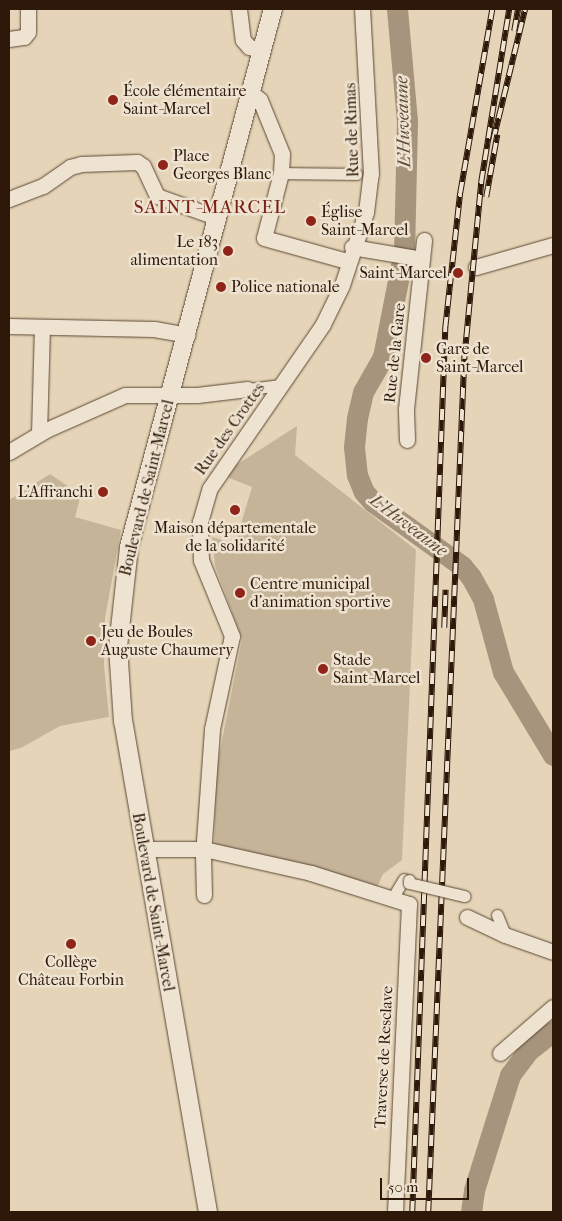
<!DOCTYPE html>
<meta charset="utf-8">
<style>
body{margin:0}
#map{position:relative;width:562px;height:1221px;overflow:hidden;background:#e5d4b7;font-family:"IM FELL French Canon",serif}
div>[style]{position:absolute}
.green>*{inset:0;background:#c6b499}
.river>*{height:21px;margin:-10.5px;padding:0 10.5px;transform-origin:10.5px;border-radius:10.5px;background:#a6947c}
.roads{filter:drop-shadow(0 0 1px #5b4734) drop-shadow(0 0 1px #5b4734)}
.pedestrian>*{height:11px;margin:-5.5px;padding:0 5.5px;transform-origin:5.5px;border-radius:5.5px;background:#eee3d0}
.minor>*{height:15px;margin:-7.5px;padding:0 7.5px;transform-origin:7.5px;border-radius:7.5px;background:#eee3d0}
.tertiary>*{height:18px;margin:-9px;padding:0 9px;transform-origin:9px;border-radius:9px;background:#eee3d0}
.rail>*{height:5.5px;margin-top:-2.75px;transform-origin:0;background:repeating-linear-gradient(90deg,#eee3d0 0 11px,#2d1809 0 22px);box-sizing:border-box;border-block:1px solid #2d1809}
.bridges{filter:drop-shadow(0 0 1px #5b4734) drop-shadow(0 0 1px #5b4734)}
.pedestrian-bridge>*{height:11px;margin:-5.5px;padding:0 5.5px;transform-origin:5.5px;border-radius:5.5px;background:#eee3d0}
.dots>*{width:14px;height:14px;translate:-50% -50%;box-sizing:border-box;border:2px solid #eee3d0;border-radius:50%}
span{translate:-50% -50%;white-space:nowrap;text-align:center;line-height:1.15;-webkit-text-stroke:5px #eee3d0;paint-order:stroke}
.poi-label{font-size:16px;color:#2d1809}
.left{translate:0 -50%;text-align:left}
.right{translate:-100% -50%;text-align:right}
.street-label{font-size:16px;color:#2d1809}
.water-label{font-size:18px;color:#5d4a37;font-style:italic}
.quarter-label{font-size:19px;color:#7a1f14;letter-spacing:1px}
.frame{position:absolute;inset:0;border:10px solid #2d1809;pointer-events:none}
.scale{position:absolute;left:380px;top:1178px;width:89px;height:22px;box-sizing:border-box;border:2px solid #2d1809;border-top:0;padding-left:6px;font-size:15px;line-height:18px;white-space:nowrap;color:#2d1809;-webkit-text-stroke:4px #eee3d0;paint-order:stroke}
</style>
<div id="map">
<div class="green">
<i style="clip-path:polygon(297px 426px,295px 455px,416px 550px,402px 860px,383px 874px,377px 887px,214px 848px,216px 771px,242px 639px,215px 566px,212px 537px,235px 544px,252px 487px,227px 477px,230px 469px)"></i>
<i style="clip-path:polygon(50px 474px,81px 495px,75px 517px,121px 530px,105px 618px,104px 665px,109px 717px,60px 726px,21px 748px,9px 751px,9px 500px)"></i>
</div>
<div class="river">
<i style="left:397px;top:9px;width:112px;rotate:84.9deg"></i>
<i style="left:407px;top:121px;width:129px;rotate:91.3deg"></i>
<i style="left:404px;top:250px;width:109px;rotate:101.1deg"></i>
<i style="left:383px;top:357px;width:40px;rotate:119.7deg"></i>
<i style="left:363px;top:392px;width:27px;rotate:103deg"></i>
<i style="left:357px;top:418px;width:29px;rotate:96deg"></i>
<i style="left:354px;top:447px;width:28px;rotate:84deg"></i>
<i style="left:357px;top:475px;width:18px;rotate:68deg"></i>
<i style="left:364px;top:492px;width:13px;rotate:48deg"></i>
<i style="left:373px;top:502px;width:110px;rotate:35.7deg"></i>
<i style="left:462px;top:566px;width:14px;rotate:51deg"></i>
<i style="left:471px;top:577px;width:25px;rotate:61deg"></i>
<i style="left:483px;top:599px;width:76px;rotate:74.7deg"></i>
<i style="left:503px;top:672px;width:97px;rotate:58.9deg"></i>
<i style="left:471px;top:1212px;width:22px;rotate:-82deg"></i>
<i style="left:474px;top:1190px;width:121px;rotate:-72.6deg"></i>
<i style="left:510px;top:1075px;width:31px;rotate:-53deg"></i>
<i style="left:529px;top:1050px;width:31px;rotate:-38deg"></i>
</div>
<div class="roads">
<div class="pedestrian">
<i style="left:281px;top:173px;width:75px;rotate:0.8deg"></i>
<i style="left:248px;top:389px;width:34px;rotate:-7deg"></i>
<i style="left:393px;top:897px;width:21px;rotate:-59deg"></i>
<i style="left:497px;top:915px;width:22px;rotate:68deg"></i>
</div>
<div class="minor">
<i style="left:239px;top:9px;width:31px;rotate:83deg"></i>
<i style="left:243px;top:40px;width:9px;rotate:49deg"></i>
<i style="left:249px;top:47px;width:13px;rotate:13deg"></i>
<i style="left:9px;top:39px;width:15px;rotate:-8deg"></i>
<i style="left:24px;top:37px;width:6px;rotate:-51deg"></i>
<i style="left:28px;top:32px;width:23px;rotate:-90deg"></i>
<i style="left:251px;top:92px;width:12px;rotate:42deg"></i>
<i style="left:260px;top:100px;width:58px;rotate:67.8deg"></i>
<i style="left:282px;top:154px;width:19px;rotate:93deg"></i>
<i style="left:281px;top:173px;width:67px;rotate:104.7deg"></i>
<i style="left:264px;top:238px;width:86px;rotate:15.5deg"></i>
<i style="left:9px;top:199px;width:36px;rotate:-21deg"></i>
<i style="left:43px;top:186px;width:33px;rotate:-35deg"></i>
<i style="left:70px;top:167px;width:11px;rotate:-15deg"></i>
<i style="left:81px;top:164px;width:56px;rotate:-2deg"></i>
<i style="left:137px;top:162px;width:7px;rotate:34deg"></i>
<i style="left:143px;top:166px;width:33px;rotate:65deg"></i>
<i style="left:157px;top:196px;width:65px;rotate:19.8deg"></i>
<i style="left:352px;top:247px;width:71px;rotate:9.7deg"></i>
<i style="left:476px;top:267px;width:80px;rotate:-15.9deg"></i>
<i style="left:9px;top:326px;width:145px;rotate:1.2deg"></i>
<i style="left:154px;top:329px;width:34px;rotate:10deg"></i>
<i style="left:39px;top:434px;width:107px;rotate:-88.4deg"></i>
<i style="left:407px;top:440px;width:31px;rotate:-92deg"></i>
<i style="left:406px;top:409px;width:170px;rotate:-83.9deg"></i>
<i style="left:9px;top:452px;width:43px;rotate:-30.7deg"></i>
<i style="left:46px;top:430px;width:86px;rotate:-23.9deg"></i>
<i style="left:125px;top:395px;width:72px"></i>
<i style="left:197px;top:395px;width:51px;rotate:-6.7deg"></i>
<i style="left:144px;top:849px;width:60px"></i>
<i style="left:204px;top:849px;width:110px;rotate:12.6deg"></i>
<i style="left:311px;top:873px;width:103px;rotate:17.6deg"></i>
<i style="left:409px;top:904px;width:308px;rotate:92.6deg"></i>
<i style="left:204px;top:895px;width:40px;rotate:-91.4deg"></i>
<i style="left:203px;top:855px;width:126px;rotate:-85.9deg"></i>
<i style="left:212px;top:729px;width:95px;rotate:-77.9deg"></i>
<i style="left:232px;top:636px;width:82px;rotate:-112.2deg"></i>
<i style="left:201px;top:560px;width:38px;rotate:-92deg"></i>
<i style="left:200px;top:522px;width:35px;rotate:-74deg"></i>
<i style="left:210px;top:488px;width:199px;rotate:-55.4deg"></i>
<i style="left:323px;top:324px;width:43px;rotate:-64deg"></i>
<i style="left:342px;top:285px;width:77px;rotate:-71.8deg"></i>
<i style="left:366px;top:212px;width:38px;rotate:-83deg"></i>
<i style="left:371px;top:174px;width:165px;rotate:-93.1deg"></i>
<i style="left:467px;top:917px;width:42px;rotate:25.3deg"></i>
<i style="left:505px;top:935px;width:51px;rotate:19.5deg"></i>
<i style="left:500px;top:1053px;width:70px;rotate:-41deg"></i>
</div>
<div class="tertiary">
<i style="left:208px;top:1212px;width:497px;rotate:-99.8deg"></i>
<i style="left:123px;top:722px;width:75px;rotate:-93.8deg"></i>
<i style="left:118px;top:647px;width:101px;rotate:-83.7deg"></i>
<i style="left:129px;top:547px;width:557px;rotate:-75.02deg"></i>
</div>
</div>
<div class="rail">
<i style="left:514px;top:31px;width:22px;rotate:-80deg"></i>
<i style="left:493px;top:140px;width:135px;rotate:-76.3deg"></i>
<i style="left:486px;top:197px;width:63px;rotate:-79.9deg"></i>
<i style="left:444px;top:628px;width:38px;rotate:-88deg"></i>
<i style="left:412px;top:1212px;width:885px;rotate:-87.86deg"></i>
<i style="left:445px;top:328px;width:136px;rotate:-83.7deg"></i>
<i style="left:460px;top:193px;width:187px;rotate:-80.1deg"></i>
<i style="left:428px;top:1212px;width:854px;rotate:-87.58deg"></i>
<i style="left:464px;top:359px;width:178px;rotate:-84.5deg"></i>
<i style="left:481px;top:182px;width:175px;rotate:-80.8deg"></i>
</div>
<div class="bridges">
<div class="pedestrian-bridge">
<i style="left:409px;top:880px;width:3px;rotate:90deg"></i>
<i style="left:409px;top:883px;width:57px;rotate:13.3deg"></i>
</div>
</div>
<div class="dots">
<i style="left:113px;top:100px;background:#8f2418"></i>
<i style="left:163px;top:165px;background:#8f2418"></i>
<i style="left:311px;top:221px;background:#8f2418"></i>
<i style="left:228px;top:251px;background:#8f2418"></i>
<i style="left:458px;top:273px;background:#8f2418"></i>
<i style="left:221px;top:287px;background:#8f2418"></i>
<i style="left:426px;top:358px;background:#8f2418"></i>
<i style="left:103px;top:492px;background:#8f2418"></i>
<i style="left:235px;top:510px;background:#8f2418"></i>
<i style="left:240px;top:593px;background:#8f2418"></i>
<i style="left:91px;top:641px;background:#8f2418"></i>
<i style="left:323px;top:669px;background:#8f2418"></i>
<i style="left:71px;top:944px;background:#8f2418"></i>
</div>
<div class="poi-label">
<span class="left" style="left:123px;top:100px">École élémentaire<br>Saint-Marcel</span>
<span class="left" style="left:173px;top:165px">Place<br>Georges Blanc</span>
<span class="left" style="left:321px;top:221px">Église<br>Saint-Marcel</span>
<span class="right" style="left:218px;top:251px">Le 183<br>alimentation</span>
<span class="right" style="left:447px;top:273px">Saint-Marcel</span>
<span class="left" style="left:231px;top:287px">Police nationale</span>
<span class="left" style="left:436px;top:358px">Gare de<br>Saint-Marcel</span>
<span class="right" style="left:93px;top:492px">L'Affranchi</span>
<span style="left:235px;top:537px">Maison départementale<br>de la solidarité</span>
<span class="left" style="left:250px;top:593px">Centre municipal<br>d'animation sportive</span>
<span class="left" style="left:101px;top:641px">Jeu de Boules<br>Auguste Chaumery</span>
<span class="left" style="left:333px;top:669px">Stade<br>Saint-Marcel</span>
<span style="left:71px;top:971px">Collège<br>Château Forbin</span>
</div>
<div class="street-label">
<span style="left:352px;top:130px;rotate:-92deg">Rue de Rimas</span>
<span style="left:395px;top:353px;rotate:-84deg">Rue de la Gare</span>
<span style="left:230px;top:429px;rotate:-55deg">Rue des Crottes</span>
<span style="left:147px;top:488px;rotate:-76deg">Boulevard de Saint-Marcel</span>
<span style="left:153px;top:902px;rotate:80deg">Boulevard de Saint-Marcel</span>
<span style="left:384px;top:1057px;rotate:-87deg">Traverse de Resclave</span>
</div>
<div class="water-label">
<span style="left:404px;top:122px;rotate:-92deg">L'Huveaune</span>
<span style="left:408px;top:526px;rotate:37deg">L'Huveaune</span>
</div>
<div class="quarter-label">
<span style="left:210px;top:208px">SAINT-MARCEL</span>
</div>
<div class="frame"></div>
<div class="scale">50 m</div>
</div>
